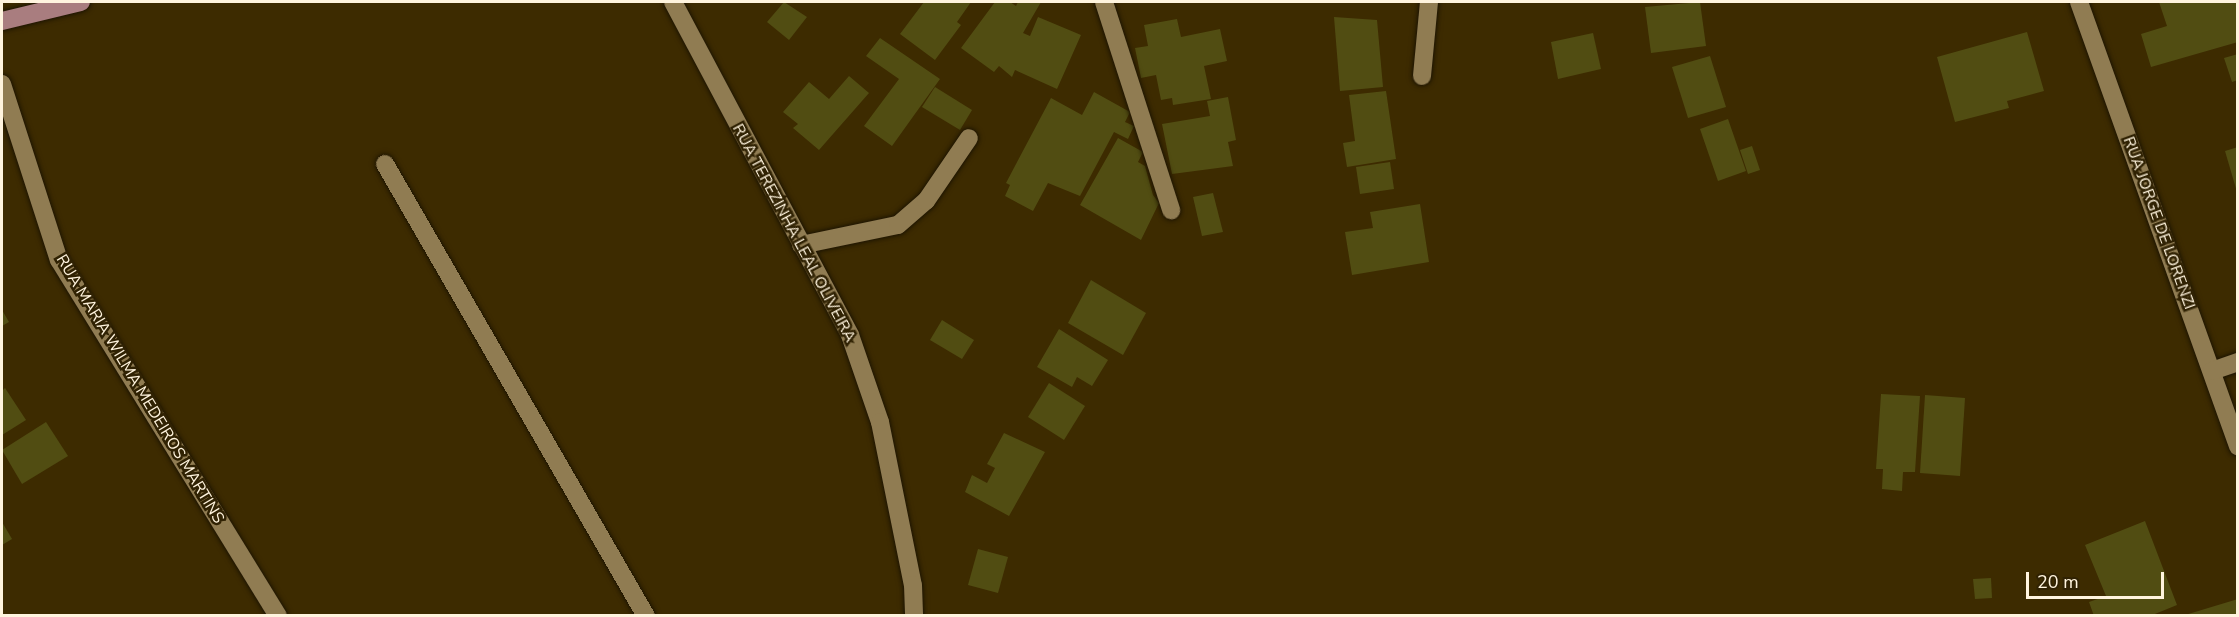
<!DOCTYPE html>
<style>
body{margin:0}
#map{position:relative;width:2239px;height:617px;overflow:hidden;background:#3d2b00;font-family:"Nunito Sans",sans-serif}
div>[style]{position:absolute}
.building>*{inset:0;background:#514d12}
.roads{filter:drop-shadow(0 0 2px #1e1502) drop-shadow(0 0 2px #1e1502)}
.lane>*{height:18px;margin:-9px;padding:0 9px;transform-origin:9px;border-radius:9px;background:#907c52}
.street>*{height:18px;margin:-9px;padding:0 9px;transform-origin:9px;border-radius:9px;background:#907c52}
.secondary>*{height:18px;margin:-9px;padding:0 9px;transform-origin:9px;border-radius:9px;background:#a97d7f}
span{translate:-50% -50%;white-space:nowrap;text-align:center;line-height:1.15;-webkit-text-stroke:5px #302203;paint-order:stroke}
.street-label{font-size:16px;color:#fff4de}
.frame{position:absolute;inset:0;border:3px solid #fff4de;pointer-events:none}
.scale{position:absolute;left:2026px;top:572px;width:138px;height:27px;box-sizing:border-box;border:3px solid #fff4de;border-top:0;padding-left:8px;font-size:18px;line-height:21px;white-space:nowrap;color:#fff4de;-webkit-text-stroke:4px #302203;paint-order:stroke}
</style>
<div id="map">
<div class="building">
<i style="clip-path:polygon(784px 2px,807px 17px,789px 40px,767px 22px)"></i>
<i style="clip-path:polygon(924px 2px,971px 2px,957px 22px,961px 25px,935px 60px,900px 34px)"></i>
<i style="clip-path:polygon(995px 2px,1010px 2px,1016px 6px,1018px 2px,1041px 2px,1023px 33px,1030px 36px,1038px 17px,1081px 35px,1057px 89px,1015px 70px,1012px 77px,999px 66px,994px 72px,961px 48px)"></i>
<i style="clip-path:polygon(1700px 2px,1706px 46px,1651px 53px,1645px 7px)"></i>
<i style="clip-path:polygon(2159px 2px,2238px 2px,2238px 42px,2151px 67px,2141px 34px,2167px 26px)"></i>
<i style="clip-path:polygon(1334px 17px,1377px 20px,1383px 87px,1340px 91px)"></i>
<i style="clip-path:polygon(1177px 19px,1181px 37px,1220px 29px,1227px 61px,1204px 66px,1211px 99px,1173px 105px,1172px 98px,1161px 100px,1156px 75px,1141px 78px,1135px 48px,1148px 46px,1144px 25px)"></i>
<i style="clip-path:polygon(2027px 32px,2044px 91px,2007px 101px,2009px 108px,1955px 122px,1937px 57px)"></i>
<i style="clip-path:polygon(1593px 33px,1601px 69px,1558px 79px,1551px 42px)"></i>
<i style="clip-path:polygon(880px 38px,940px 79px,892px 146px,864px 126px,899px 79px,866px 56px)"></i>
<i style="clip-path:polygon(2238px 54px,2238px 80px,2232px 82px,2224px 58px)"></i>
<i style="clip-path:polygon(1710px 56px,1726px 107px,1688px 118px,1672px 67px)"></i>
<i style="clip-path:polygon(849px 76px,869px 93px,819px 150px,793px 128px,798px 124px,783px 112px,809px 82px,829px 99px)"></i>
<i style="clip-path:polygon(935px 87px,972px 110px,960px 130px,922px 107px)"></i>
<i style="clip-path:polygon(1386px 91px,1396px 159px,1347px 167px,1343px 143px,1355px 141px,1349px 95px)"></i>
<i style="clip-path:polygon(1094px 92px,1130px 112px,1125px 122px,1134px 126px,1128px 139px,1114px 132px,1080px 196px,1048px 183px,1033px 211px,1005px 196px,1010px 185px,1006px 183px,1051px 98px,1082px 115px)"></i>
<i style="clip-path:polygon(1228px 97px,1236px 140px,1228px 142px,1233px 166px,1172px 174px,1162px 124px,1210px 116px,1207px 101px)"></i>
<i style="clip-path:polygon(1728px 119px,1746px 171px,1718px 181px,1700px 129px)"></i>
<i style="clip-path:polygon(1118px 138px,1143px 152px,1138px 162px,1145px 166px,1153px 195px,1159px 203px,1141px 240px,1080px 205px)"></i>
<i style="clip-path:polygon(1752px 146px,1760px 170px,1748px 174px,1740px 150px)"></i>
<i style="clip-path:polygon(2238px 147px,2238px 192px,2237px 192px,2225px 151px)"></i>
<i style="clip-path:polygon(1390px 162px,1394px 189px,1360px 194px,1356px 167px)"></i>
<i style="clip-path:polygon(1213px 193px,1223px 232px,1202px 236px,1193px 197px)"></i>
<i style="clip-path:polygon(1420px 204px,1429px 262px,1352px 275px,1345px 232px,1373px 228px,1370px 212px)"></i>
<i style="clip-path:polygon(1091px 280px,1146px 313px,1123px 355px,1068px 323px)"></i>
<i style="clip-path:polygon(2px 310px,9px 322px,2px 326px)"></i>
<i style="clip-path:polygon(942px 320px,974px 340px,962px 359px,930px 340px)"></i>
<i style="clip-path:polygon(1059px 329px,1108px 360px,1092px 386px,1077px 377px,1072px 387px,1037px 367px)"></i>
<i style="clip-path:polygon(1049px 383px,1085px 406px,1064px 440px,1028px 417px)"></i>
<i style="clip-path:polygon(5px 388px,26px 420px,2px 435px,2px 391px)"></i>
<i style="clip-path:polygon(1881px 394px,1920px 396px,1915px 472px,1903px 472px,1902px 491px,1882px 489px,1883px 469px,1876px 469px)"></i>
<i style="clip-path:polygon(1925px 395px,1965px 398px,1960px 476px,1920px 473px)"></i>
<i style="clip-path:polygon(46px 422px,68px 456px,22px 484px,2px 450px)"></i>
<i style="clip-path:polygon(1004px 433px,1045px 452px,1009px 516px,965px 492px,972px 475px,987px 483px,995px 468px,987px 464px)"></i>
<i style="clip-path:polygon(2145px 521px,2177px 605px,2150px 616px,2094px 616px,2089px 602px,2106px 596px,2085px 545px)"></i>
<i style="clip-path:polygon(2px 522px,12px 539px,2px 545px)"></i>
<i style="clip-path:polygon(978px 549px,1008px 557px,998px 593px,968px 585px)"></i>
<i style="clip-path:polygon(1991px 578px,1992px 598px,1975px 599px,1973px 579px)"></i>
<i style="clip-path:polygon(2238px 599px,2238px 616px,2185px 616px,2185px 615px)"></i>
</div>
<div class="roads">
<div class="lane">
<i style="left:385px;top:164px;width:522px;rotate:60deg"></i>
<i style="left:801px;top:245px;width:99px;rotate:-11.7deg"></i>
<i style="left:898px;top:225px;width:37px;rotate:-41deg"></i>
<i style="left:926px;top:201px;width:76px;rotate:-55.7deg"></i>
</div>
<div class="street">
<i style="left:673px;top:2px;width:377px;rotate:62deg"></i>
<i style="left:850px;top:335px;width:92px;rotate:71deg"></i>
<i style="left:880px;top:422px;width:166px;rotate:78.6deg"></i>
<i style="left:913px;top:585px;width:31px;rotate:88deg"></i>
<i style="left:1104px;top:2px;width:219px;rotate:72.1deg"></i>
<i style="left:2079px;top:2px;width:472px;rotate:70.3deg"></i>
<i style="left:1422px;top:76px;width:74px;rotate:-84.6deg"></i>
<i style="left:2px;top:84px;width:185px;rotate:72.1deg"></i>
<i style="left:59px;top:260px;width:418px;rotate:58.4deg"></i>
<i style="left:2212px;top:371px;width:28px;rotate:-19deg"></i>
</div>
<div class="secondary">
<i style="left:2px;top:21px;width:81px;rotate:-13.5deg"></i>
</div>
</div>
<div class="street-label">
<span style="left:2159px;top:223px;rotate:70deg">RUA JORGE DE LORENZI</span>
<span style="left:794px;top:233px;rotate:62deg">RUA TEREZINHA LEAL OLIVEIRA</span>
<span style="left:140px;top:389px;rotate:59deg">RUA MARIA WILMA MEDEIROS MARTINS</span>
</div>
<div class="frame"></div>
<div class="scale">20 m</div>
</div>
